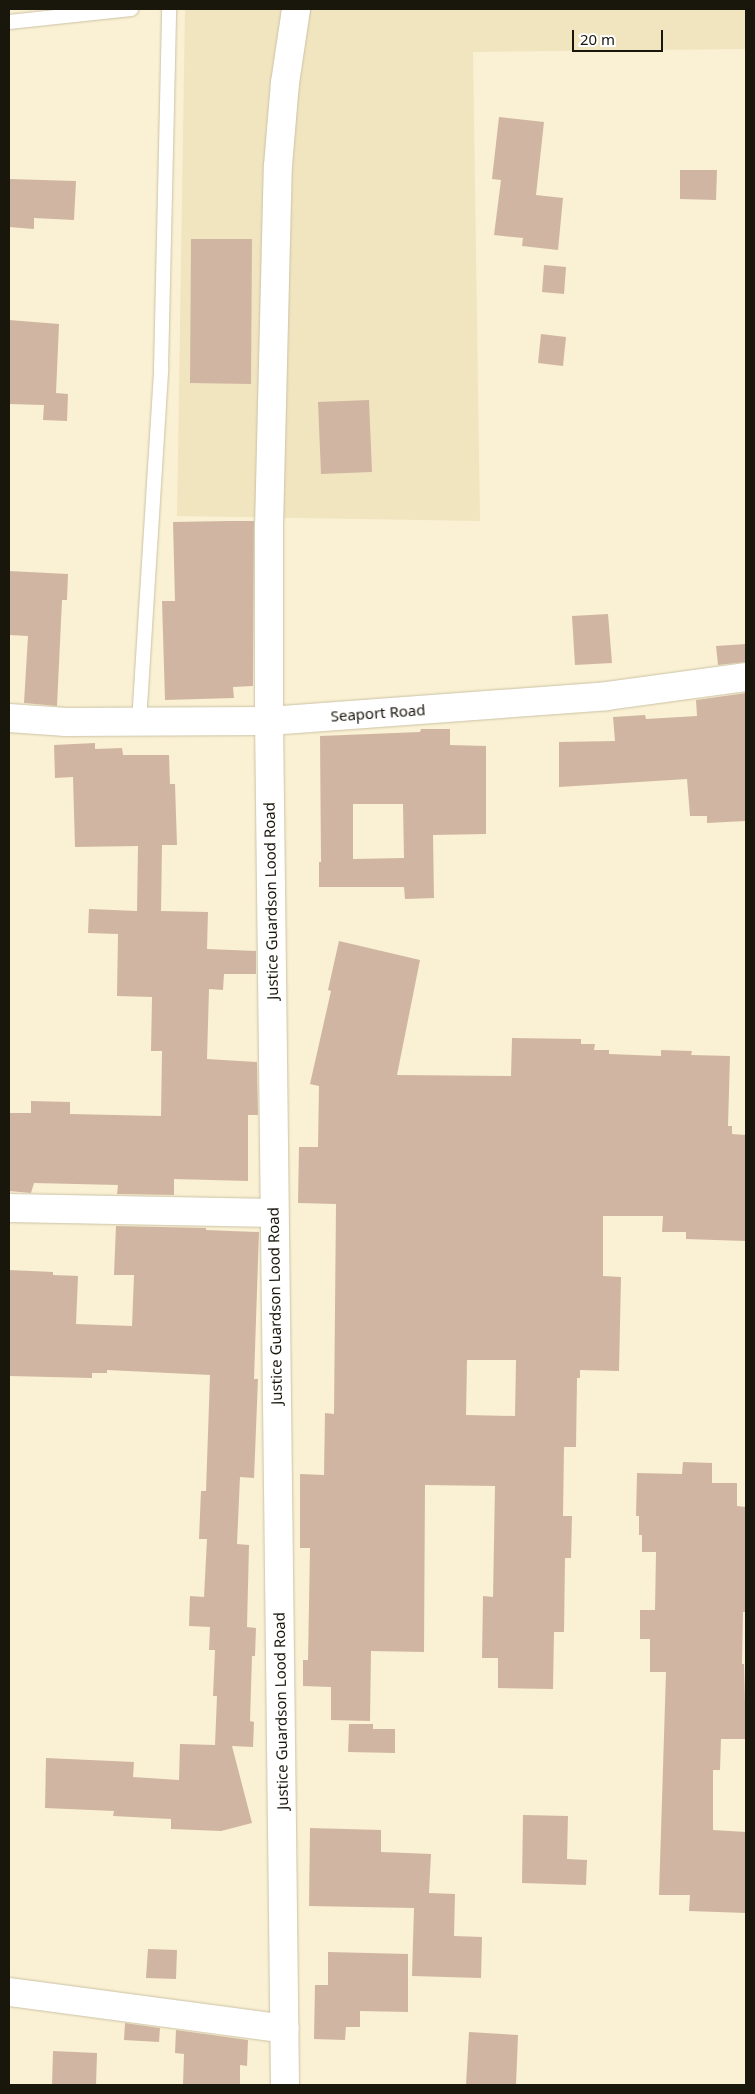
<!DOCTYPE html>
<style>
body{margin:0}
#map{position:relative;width:755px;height:2094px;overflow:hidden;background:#faf0d3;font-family:"Noto Sans",sans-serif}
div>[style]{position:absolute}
.built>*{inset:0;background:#f1e5c0}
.building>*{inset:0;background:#d0b6a2}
.roads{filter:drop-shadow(0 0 1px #cbc2a5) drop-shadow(0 0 1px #cbc2a5)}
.lane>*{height:14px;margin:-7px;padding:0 7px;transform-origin:7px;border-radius:7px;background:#fff}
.street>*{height:28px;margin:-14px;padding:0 14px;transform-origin:14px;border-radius:14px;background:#fff}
.primary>*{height:28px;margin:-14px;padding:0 14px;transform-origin:14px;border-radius:14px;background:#fff}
span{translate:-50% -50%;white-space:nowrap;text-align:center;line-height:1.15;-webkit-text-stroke:4px #fff;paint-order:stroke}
.street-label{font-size:15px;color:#19160b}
.frame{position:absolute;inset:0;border:10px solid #19160b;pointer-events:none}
.scale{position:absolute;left:572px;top:30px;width:91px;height:22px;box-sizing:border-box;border:2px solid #19160b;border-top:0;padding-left:6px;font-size:15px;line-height:18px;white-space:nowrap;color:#19160b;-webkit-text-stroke:4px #fff;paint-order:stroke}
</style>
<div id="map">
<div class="built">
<i style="clip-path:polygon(185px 9px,746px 9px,746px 49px,473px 52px,480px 521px,177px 516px)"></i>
</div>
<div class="building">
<i style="clip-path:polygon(499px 117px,544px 122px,536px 195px,563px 198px,558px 250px,522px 246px,523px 238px,494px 235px,501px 180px,492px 179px)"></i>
<i style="clip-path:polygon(680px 170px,717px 170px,716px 200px,680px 199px)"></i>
<i style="clip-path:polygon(9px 179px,76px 181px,74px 220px,34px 218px,34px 229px,9px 227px)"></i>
<i style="clip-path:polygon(191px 239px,252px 239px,251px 384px,190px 383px)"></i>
<i style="clip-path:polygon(544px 265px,566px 267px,564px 294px,542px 292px)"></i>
<i style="clip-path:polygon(9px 320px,59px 324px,56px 393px,68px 394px,67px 421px,43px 420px,44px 405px,9px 404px)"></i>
<i style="clip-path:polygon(541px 334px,566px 337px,563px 366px,538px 363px)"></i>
<i style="clip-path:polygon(369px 400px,372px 472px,321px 474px,318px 402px)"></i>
<i style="clip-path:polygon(228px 521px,254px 521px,253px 686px,233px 687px,234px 698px,165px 700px,162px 601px,175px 601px,173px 522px)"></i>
<i style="clip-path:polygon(9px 571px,68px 574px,67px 600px,62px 600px,57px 706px,24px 703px,28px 636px,9px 635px)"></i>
<i style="clip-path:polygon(608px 614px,612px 663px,575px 665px,572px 616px)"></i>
<i style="clip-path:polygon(746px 644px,746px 662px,718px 665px,716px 646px)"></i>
<i style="clip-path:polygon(746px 693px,746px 821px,707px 823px,707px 816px,690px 816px,687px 779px,559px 787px,559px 742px,615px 741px,613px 717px,645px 715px,646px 719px,697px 716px,696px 700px)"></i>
<i style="clip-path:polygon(evenodd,421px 729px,450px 729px,450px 745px,486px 746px,486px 834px,433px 835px,434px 898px,405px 899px,404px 887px,319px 887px,319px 862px,321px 862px,320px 736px,420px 732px,421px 729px,353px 804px,403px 804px,404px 858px,353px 859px,353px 804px)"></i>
<i style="clip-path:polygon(95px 743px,95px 749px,122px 748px,123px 755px,169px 755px,170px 784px,175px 784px,177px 845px,162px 845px,161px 911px,208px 912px,207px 949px,256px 951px,256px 974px,224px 974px,223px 990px,209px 989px,207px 1059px,257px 1062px,258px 1115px,248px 1115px,248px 1181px,174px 1179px,174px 1195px,117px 1194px,118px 1185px,34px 1183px,31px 1193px,9px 1191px,9px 1113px,31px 1113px,31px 1101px,70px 1102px,70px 1114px,161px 1116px,162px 1051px,151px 1051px,152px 997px,117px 996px,118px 934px,88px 933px,89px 909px,137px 911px,138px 846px,75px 847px,73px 777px,55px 778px,54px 745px)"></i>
<i style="clip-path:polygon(evenodd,339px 941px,420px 960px,397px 1075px,511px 1076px,512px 1038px,581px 1039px,581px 1044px,595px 1044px,594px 1050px,609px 1050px,609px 1054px,661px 1056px,661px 1050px,692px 1051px,691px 1055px,730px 1056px,728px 1126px,732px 1126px,732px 1134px,746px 1135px,745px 1241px,686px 1239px,686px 1232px,662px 1232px,663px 1216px,603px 1216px,603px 1276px,621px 1277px,619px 1371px,580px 1370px,580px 1378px,577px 1378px,576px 1447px,564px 1447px,563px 1516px,572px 1516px,571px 1558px,565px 1558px,564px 1632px,554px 1632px,553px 1689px,498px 1688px,498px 1658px,482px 1658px,483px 1596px,493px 1597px,495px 1486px,425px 1485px,424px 1652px,371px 1651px,370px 1721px,331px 1720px,331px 1687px,303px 1686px,303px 1660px,308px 1660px,310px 1548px,300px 1548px,300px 1474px,324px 1475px,325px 1413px,334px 1414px,336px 1204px,298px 1203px,299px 1147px,318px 1147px,319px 1086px,310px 1084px,331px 991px,328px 990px,339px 941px,467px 1360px,516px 1360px,515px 1416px,466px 1415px,467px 1360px)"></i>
<i style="clip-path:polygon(116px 1226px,206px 1228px,206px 1230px,259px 1232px,254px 1379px,258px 1379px,254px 1478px,240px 1477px,237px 1544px,249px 1545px,247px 1627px,256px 1628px,255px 1656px,252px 1656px,250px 1721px,254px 1722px,253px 1747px,232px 1746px,252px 1823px,221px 1831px,171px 1829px,171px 1819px,113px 1816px,114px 1811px,45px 1808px,46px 1758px,134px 1762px,133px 1777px,179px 1780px,180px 1744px,215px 1745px,217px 1696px,213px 1696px,215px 1650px,209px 1650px,210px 1627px,189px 1626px,190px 1596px,204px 1597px,207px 1539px,199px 1539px,201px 1491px,206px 1491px,210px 1375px,107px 1370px,107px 1373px,92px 1373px,92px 1378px,9px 1376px,9px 1270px,53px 1272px,53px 1275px,78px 1276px,76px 1324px,132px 1326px,134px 1275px,114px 1275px)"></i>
<i style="clip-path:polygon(683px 1462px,712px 1463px,712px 1483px,737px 1483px,737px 1506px,746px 1507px,746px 1612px,743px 1612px,742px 1664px,744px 1664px,746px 1739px,721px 1739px,720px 1770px,713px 1770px,713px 1830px,746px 1832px,746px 1913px,689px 1911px,690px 1895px,659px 1895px,666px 1672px,650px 1672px,650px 1639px,640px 1639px,640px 1610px,655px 1610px,656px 1552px,642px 1552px,642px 1535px,639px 1535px,639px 1516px,636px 1516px,637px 1473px,682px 1474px)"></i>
<i style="clip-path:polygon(349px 1724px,373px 1724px,373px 1729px,395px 1729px,395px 1753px,348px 1752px)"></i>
<i style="clip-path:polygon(523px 1815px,568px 1816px,567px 1859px,587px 1860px,586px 1885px,522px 1883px)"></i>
<i style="clip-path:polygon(310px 1828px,381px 1830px,381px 1852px,431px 1854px,429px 1893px,455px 1894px,454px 1936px,482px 1937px,481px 1978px,412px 1976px,414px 1908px,309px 1906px)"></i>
<i style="clip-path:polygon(148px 1949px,177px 1950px,176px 1979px,146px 1978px)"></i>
<i style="clip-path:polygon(328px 1952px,408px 1954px,408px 2012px,360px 2011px,360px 2027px,346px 2027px,345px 2040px,314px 2039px,315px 1985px,328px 1985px)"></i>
<i style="clip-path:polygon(125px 2023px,160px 2028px,159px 2042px,124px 2040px)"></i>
<i style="clip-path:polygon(176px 2030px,248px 2040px,247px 2066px,240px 2065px,240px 2085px,183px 2085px,184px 2054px,175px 2053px)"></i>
<i style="clip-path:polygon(469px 2032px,518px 2035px,516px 2085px,466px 2085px)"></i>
<i style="clip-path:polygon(53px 2051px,97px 2053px,96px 2085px,52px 2085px)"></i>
</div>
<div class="roads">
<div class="lane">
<i style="left:9px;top:22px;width:123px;rotate:-6.1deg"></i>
<i style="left:139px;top:722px;width:354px;rotate:-86.4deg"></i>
<i style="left:161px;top:369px;width:360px;rotate:-88.7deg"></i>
</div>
<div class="street">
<i style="left:9px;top:718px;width:57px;rotate:4deg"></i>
<i style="left:66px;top:722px;width:203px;rotate:-0.3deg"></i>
<i style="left:269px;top:721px;width:339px;rotate:-4.2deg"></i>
<i style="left:607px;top:696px;width:140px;rotate:-7.8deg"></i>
<i style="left:9px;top:1208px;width:265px;rotate:1.1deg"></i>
<i style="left:9px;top:1992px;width:278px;rotate:7.6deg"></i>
</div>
<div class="primary">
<i style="left:285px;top:2085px;width:1364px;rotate:-90.67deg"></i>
<i style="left:269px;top:721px;width:194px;rotate:-90deg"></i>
<i style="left:269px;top:527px;width:361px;rotate:-88.6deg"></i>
<i style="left:278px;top:166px;width:83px;rotate:-85.2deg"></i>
<i style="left:285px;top:83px;width:75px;rotate:-81.5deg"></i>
</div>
</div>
<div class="street-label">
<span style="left:378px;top:713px;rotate:-4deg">Seaport Road</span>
<span style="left:271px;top:901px;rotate:-91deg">Justice Guardson Lood Road</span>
<span style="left:275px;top:1306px;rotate:-91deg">Justice Guardson Lood Road</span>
<span style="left:281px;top:1711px;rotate:-91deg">Justice Guardson Lood Road</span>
</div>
<div class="frame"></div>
<div class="scale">20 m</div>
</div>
